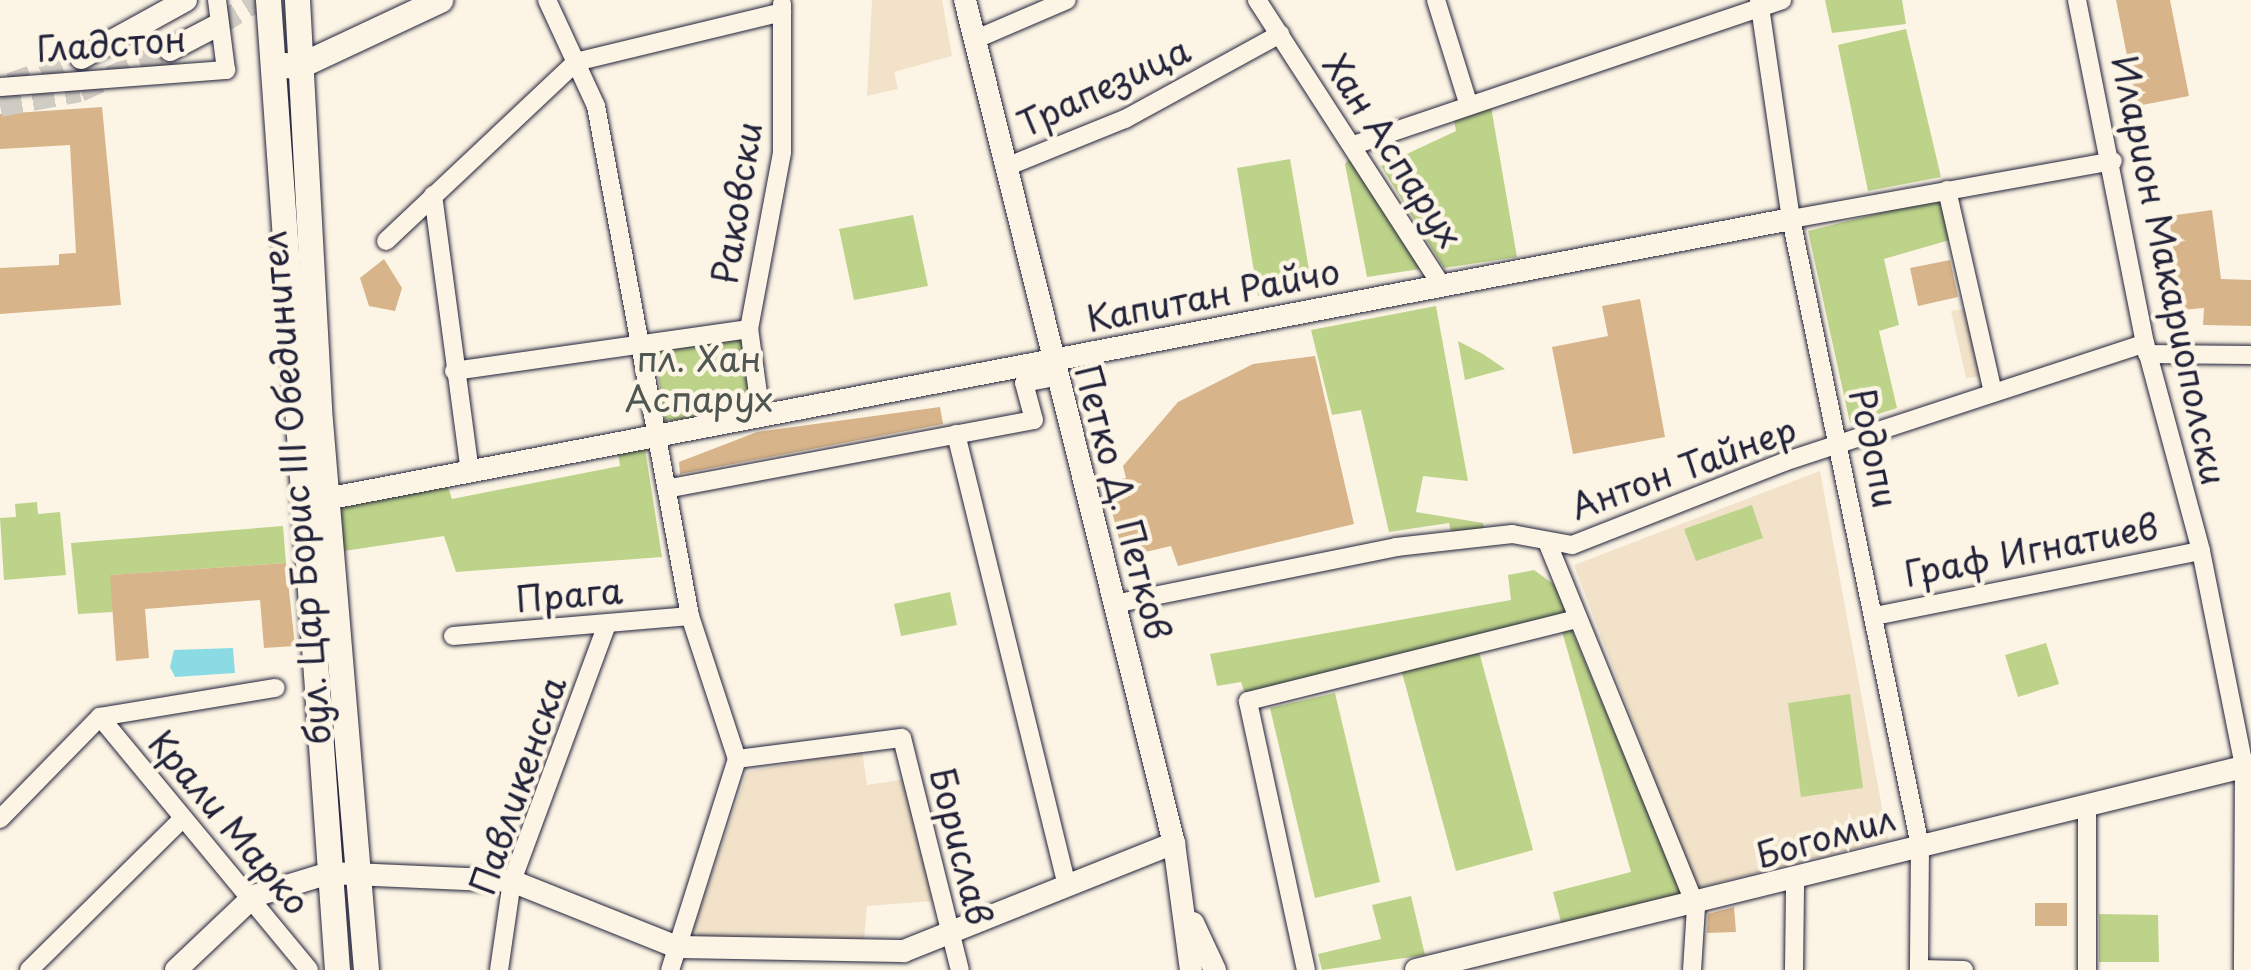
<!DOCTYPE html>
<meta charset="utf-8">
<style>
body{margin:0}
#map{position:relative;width:2251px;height:970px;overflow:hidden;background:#fcf5e5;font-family:"Playpen Sans",sans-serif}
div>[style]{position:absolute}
.built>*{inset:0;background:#f1e2c9}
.green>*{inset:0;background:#bdd389}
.water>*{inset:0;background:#8bdbe5}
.building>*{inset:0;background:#d7b489}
.secondary-tunnel>*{height:22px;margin-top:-11px;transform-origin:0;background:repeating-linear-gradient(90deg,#d0cbc3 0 22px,transparent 0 33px)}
.roads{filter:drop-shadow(0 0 2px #22223b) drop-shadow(0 0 2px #22223b)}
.street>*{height:18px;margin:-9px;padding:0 9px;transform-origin:9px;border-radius:9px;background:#fcf5e5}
.secondary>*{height:22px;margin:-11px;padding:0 11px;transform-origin:11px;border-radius:11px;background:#fcf5e5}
.primary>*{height:25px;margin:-12.5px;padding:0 12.5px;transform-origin:12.5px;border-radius:12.5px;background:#fcf5e5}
span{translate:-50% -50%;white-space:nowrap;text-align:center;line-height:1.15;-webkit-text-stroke:9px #fcf5e5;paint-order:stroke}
.street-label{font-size:35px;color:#22223b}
.park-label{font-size:35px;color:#505752}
</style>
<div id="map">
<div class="built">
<i style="clip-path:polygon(872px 0,942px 0,952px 56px,894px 72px,898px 89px,867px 96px)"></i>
<i style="clip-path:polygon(1965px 309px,1980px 376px,1966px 378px,1951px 311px)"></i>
<i style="clip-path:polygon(1820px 471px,1888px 840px,1696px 888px,1574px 565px)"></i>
<i style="clip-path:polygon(862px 750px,867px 785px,906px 779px,932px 901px,867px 906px,864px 940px,700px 937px,693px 929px,747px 772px)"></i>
</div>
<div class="green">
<i style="clip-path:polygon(1825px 0,1902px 0,1906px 24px,1832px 33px)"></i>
<i style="clip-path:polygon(1906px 29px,1941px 177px,1868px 191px,1838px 45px)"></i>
<i style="clip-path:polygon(1490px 101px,1517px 257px,1444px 268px,1381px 166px,1456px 131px,1453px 115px)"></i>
<i style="clip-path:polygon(1356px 150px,1427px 268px,1367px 277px,1345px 164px)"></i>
<i style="clip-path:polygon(1290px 159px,1312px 287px,1258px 296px,1237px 168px)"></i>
<i style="clip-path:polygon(1944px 197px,1953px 239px,1884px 259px,1899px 325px,1879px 331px,1897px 408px,1850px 423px,1808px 231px)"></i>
<i style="clip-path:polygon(913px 215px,928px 286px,854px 300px,839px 229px)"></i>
<i style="clip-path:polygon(1436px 306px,1468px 481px,1423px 476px,1416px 512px,1483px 523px,1485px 533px,1452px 537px,1449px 523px,1389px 532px,1361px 410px,1332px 415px,1311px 330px)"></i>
<i style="clip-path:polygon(744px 333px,753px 411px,665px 421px,654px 345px)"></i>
<i style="clip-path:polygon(1458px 341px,1483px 354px,1505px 369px,1465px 380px)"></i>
<i style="clip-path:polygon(645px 449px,662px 557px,456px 572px,444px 536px,344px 551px,339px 507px,448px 487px,452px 499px,620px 466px,618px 453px)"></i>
<i style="clip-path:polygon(37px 502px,38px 514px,60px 512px,66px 575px,4px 580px,0 518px,16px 517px,15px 504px)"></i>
<i style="clip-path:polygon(1752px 505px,1763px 538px,1696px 561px,1684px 529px)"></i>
<i style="clip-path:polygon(283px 526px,286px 563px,111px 575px,113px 612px,78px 614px,71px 543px)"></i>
<i style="clip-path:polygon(1534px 570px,1559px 588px,1567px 613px,1247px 699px,1241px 682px,1217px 686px,1210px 654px,1511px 600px,1508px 575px)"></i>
<i style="clip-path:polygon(950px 592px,957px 625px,901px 636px,894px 604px)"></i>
<i style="clip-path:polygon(1570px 626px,1685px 900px,1563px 930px,1553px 892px,1631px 872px,1561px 628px)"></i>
<i style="clip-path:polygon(2046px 643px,2059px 684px,2018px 697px,2005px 655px)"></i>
<i style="clip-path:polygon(1478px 648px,1533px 850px,1456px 871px,1401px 669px)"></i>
<i style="clip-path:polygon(1335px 693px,1380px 882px,1315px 898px,1270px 708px)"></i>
<i style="clip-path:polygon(1850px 694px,1863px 788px,1801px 797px,1788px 703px)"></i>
<i style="clip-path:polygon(1411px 896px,1425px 955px,1322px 970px,1318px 954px,1381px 939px,1372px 905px)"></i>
<i style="clip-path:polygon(2099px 914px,2158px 915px,2159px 962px,2099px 962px)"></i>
</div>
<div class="water">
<i style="clip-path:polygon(233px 648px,235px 673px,175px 677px,170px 667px,174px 650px)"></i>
</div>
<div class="building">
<i style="clip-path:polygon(2116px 0,2170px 0,2189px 96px,2137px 106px)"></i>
<i style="clip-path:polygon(102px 107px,121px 305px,0 314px,0 268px,59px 265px,59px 254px,76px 253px,70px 145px,0 149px,0 114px)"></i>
<i style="clip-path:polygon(2212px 210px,2221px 279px,2251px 280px,2251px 326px,2203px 325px,2204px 308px,2181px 310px,2169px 216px)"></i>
<i style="clip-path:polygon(384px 259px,402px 288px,395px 311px,369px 306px,360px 278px)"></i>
<i style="clip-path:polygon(1950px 260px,1958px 297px,1918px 306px,1910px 268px)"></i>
<i style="clip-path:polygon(1640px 299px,1665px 437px,1573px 454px,1552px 347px,1608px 336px,1602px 306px)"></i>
<i style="clip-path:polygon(1315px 356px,1354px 524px,1178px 566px,1171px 546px,1124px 557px,1104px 482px,1126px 478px,1123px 466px,1178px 402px,1253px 364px)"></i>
<i style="clip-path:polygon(940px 407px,943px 424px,680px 474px,679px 462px,757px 432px)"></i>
<i style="clip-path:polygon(286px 563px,295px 646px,264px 648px,260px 600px,145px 609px,149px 658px,116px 661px,110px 575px)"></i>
<i style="clip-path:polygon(2035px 903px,2067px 903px,2067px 926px,2035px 926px)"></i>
<i style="clip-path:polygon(1734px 907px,1736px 932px,1707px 933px,1708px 914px)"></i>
</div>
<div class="secondary-tunnel">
<i style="left:218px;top:25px;width:47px;rotate:-32deg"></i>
<i style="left:10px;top:84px;width:76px;rotate:-20.1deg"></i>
<i style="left:0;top:106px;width:81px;rotate:-10.6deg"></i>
<i style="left:80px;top:91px;width:99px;rotate:-24.5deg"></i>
</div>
<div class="roads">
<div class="street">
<i style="left:547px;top:0;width:117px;rotate:65.2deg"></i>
<i style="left:596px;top:106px;width:519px;rotate:79.56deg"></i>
<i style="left:690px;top:616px;width:151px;rotate:71.8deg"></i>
<i style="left:737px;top:759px;width:221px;rotate:107.6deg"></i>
<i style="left:1257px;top:0;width:341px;rotate:57.1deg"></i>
<i style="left:1436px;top:0;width:111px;rotate:72.7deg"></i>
<i style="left:1759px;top:0;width:221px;rotate:81.7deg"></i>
<i style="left:1791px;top:219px;width:640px;rotate:78.37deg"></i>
<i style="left:1920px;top:846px;width:124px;rotate:90.5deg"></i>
<i style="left:2077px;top:0;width:350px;rotate:78.8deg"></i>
<i style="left:2145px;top:343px;width:215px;rotate:74.9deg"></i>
<i style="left:2201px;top:551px;width:220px;rotate:78.7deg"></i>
<i style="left:2244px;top:767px;width:203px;rotate:90.3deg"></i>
<i style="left:974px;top:40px;width:101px;rotate:-23.3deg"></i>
<i style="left:0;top:87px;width:227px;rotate:-4.3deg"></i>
<i style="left:226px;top:70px;width:71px;rotate:-97.3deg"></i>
<i style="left:1357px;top:144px;width:449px;rotate:-18.7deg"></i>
<i style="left:1006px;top:167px;width:128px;rotate:-22deg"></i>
<i style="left:1125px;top:119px;width:177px;rotate:-28.7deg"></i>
<i style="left:1947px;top:190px;width:208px;rotate:77.2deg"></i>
<i style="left:433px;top:195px;width:279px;rotate:82.4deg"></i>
<i style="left:1791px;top:219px;width:327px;rotate:-10.2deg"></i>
<i style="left:386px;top:241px;width:261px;rotate:-43.3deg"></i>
<i style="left:576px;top:62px;width:212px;rotate:-13.6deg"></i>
<i style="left:2147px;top:354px;width:104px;rotate:0.6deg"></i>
<i style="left:454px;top:371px;width:298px;rotate:-8.1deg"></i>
<i style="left:761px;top:415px;width:87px;rotate:-97.9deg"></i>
<i style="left:749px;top:329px;width:180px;rotate:-79.4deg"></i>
<i style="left:782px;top:152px;width:148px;rotate:-90deg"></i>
<i style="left:956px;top:434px;width:460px;rotate:76.2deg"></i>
<i style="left:671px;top:488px;width:369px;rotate:-10.6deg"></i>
<i style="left:1034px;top:420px;width:38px;rotate:-105deg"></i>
<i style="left:1024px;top:383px;width:33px;rotate:-11deg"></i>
<i style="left:1548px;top:544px;width:392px;rotate:67.8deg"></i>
<i style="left:1696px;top:907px;width:63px;rotate:93.6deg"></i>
<i style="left:1114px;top:604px;width:288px;rotate:-11.4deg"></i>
<i style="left:1396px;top:547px;width:117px;rotate:-6.4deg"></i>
<i style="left:1512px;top:534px;width:61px;rotate:10.4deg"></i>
<i style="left:1572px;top:545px;width:228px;rotate:-21.4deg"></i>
<i style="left:1784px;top:462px;width:380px;rotate:-18.2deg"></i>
<i style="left:1875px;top:616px;width:332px;rotate:-11.3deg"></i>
<i style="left:453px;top:636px;width:238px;rotate:-4.8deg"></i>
<i style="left:100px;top:717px;width:328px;rotate:50.4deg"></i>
<i style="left:737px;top:759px;width:166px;rotate:-7.3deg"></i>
<i style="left:902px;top:738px;width:239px;rotate:76deg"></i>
<i style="left:2087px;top:805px;width:165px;rotate:90deg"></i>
<i style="left:0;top:819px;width:143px;rotate:-45.6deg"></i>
<i style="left:100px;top:717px;width:178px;rotate:-9.4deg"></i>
<i style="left:1919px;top:969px;width:45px;rotate:1.3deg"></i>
<i style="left:29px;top:970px;width:216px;rotate:-44.6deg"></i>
<i style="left:499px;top:970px;width:90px;rotate:-81.7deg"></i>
<i style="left:512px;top:881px;width:274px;rotate:-69.7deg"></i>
<i style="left:1306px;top:970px;width:275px;rotate:-102.2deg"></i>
<i style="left:1248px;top:701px;width:339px;rotate:-14deg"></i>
<i style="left:1794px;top:970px;width:88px;rotate:-89.3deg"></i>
</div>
<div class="secondary">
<i style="left:965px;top:0;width:869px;rotate:76.08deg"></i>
<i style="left:1174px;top:843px;width:128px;rotate:82.4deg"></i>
<i style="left:170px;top:50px;width:54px;rotate:-27.5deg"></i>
<i style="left:81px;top:58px;width:120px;rotate:-28.9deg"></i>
<i style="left:326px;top:499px;width:1492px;rotate:-10.82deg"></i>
<i style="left:1193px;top:923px;width:52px;rotate:64.9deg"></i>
<i style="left:176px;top:970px;width:108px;rotate:-43.5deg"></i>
<i style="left:254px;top:896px;width:78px;rotate:-17deg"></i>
<i style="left:329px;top:873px;width:183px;rotate:2.5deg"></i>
<i style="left:512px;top:881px;width:178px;rotate:21.8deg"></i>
<i style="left:677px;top:947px;width:227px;rotate:1deg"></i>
<i style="left:904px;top:951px;width:291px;rotate:-21.8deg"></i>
<i style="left:1416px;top:970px;width:860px;rotate:-13.79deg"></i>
</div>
<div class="primary">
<i style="left:268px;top:0;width:972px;rotate:85.93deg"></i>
<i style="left:297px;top:0;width:410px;rotate:86.9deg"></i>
<i style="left:319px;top:409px;width:563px;rotate:85.21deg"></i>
<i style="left:284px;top:65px;width:15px;rotate:4deg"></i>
<i style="left:299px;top:66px;width:156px;rotate:-25.1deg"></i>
</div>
</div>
<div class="street-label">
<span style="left:111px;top:43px;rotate:-4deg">Гладстон</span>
<span style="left:1103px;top:86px;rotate:-25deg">Трапезица</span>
<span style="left:1394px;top:150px;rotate:57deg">Хан Аспарух</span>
<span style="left:736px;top:203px;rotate:-81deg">Раковски</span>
<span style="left:2170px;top:270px;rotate:78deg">Иларион Макариополски</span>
<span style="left:1213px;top:294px;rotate:-11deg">Капитан Райчо</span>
<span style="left:1875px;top:448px;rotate:78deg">Родопи</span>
<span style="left:1683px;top:467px;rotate:-20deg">Антон Тайнер</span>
<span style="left:295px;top:488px;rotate:-95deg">бул. Цар Борис III Обединител</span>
<span style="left:1124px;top:502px;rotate:75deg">Петко Д. Петков</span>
<span style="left:2031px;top:549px;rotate:-11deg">Граф Игнатиев</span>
<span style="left:569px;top:594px;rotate:-5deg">Прага</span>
<span style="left:517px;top:785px;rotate:-71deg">Павликенска</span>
<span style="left:230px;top:822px;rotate:50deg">Крали Марко</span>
<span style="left:1825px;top:836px;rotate:-16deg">Богомил</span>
<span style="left:962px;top:846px;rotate:76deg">Борислав</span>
</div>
<div class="park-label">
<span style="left:699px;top:378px">пл. Хан<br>Аспарух</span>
</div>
</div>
